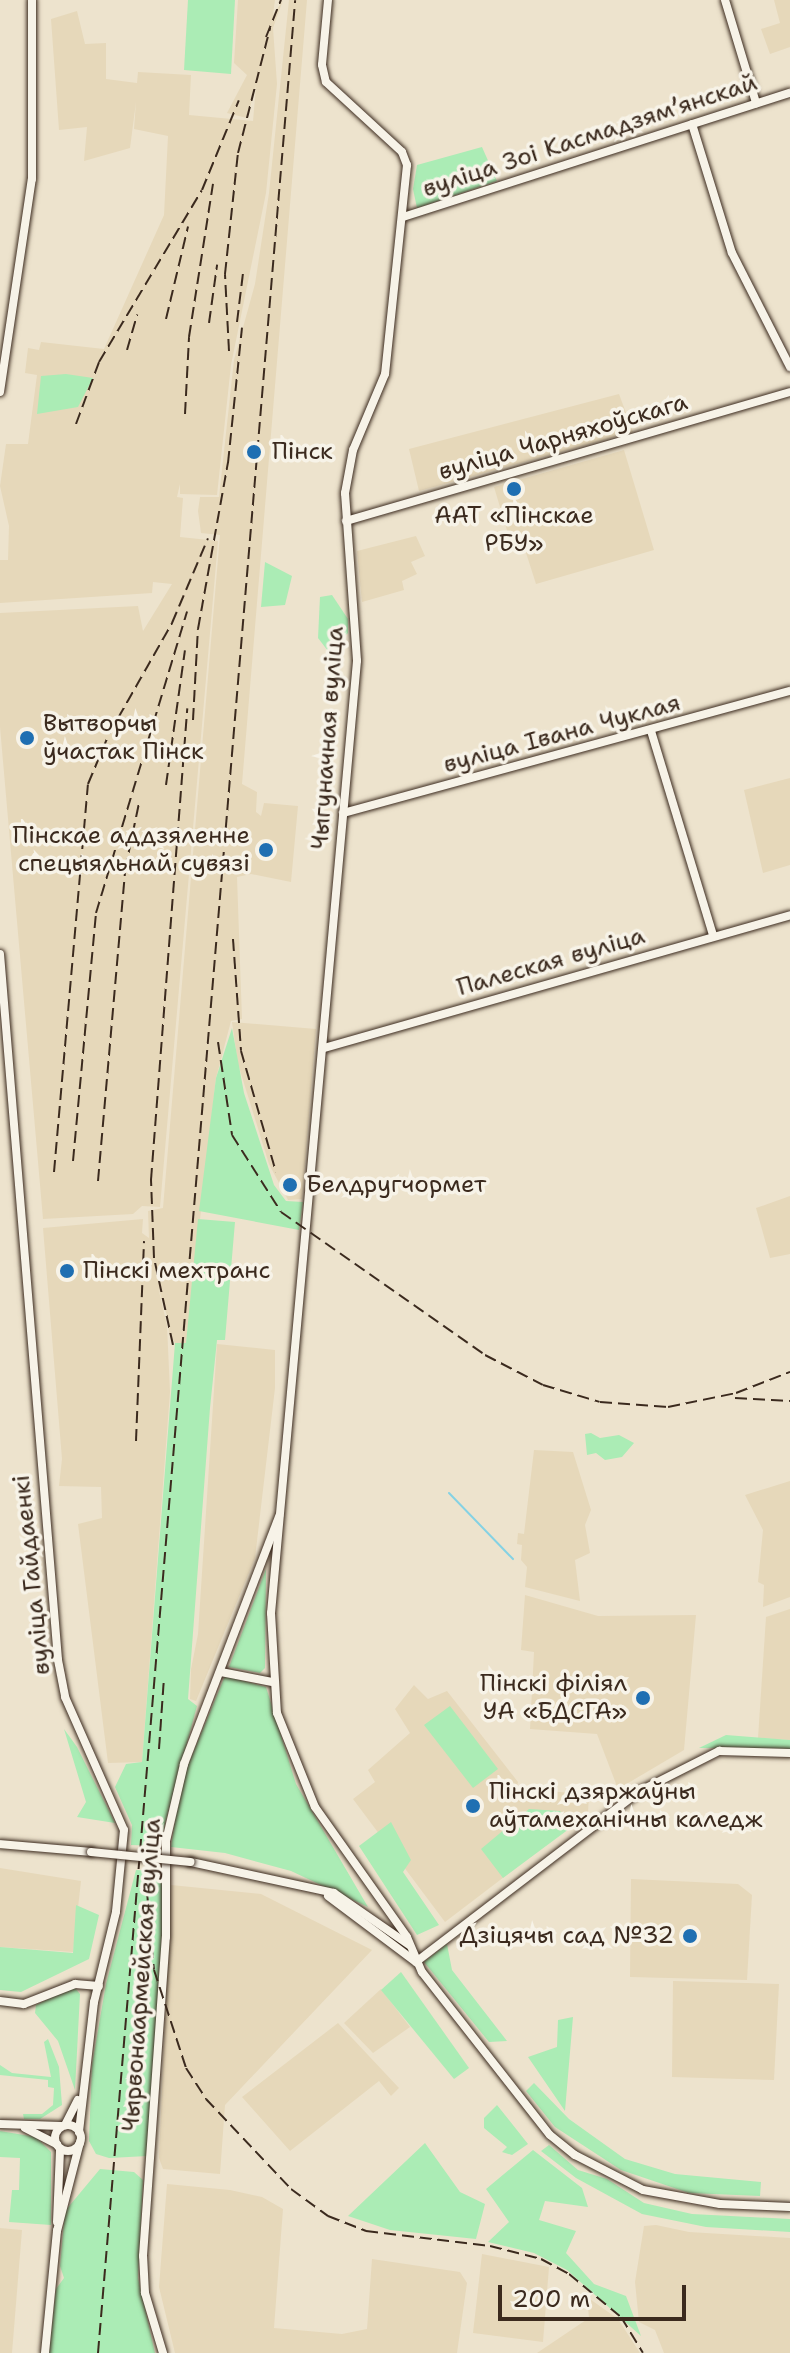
<!DOCTYPE html>
<meta charset="utf-8">
<style>
body{margin:0}
#map{position:relative;width:790px;height:2353px;overflow:hidden;background:#ede3cd;font-family:"Shantell Sans",sans-serif}
div>[style]{position:absolute}
.built>*{inset:0;background:#e6d8ba}
.green>*{inset:0;background:#abecb5}
.stream>*{height:2px;margin:-1px;padding:0 1px;transform-origin:1px;border-radius:1px;background:#85d2e4}
.roads{filter:drop-shadow(0 0 2px #3b2a1e) drop-shadow(0 0 2px #3b2a1e)}
.secondary>*{height:8px;margin:-4px;padding:0 4px;transform-origin:4px;border-radius:4px;background:#f7f3e8}
.secondary>.ring{margin:-4px;padding:0;box-sizing:content-box;background:none;border:8px solid #f7f3e8;border-radius:50%}
.rail>*{height:2px;margin-top:-1px;transform-origin:0;background:repeating-linear-gradient(90deg,#3b2a1e 0 12px,transparent 0 18px)}
.bridges{filter:drop-shadow(0 0 2px #3b2a1e) drop-shadow(0 0 2px #3b2a1e)}
.secondary-bridge>*{height:8px;margin:-4px;padding:0 4px;transform-origin:4px;border-radius:4px;background:#f7f3e8}
.dots>*{width:22px;height:22px;translate:-50% -50%;box-sizing:border-box;border:4px solid #f7f3e8;border-radius:50%}
span{translate:-50% -50%;white-space:nowrap;text-align:center;line-height:1.15;-webkit-text-stroke:7px #f7f3e8;paint-order:stroke}
.street-label{font-size:24px;color:#3b2a1e}
.poi-label{font-size:24px;color:#3b2a1e}
.left{translate:0 -50%;text-align:left}
.right{translate:-100% -50%;text-align:right}
.scale{position:absolute;left:498px;top:2285px;width:188px;height:36px;box-sizing:border-box;border:4px solid #3b2a1e;border-top:0;padding-left:10px;font-size:24px;line-height:28px;white-space:nowrap;color:#3b2a1e;-webkit-text-stroke:6px #f7f3e8;paint-order:stroke}
</style>
<div id="map">
<div class="built">
<i style="clip-path:polygon(238px 0,275px 0,273px 15px,283px 0,273px 28px,277px 84px,266px 193px,231px 365px,217px 495px,180px 494px,180px 484px,177px 497px,183px 498px,180px 537px,218px 541px,160px 1207px,142px 1206px,133px 1214px,43px 1219px,0 727px,0 613px,138px 606px,143px 631px,172px 584px,153px 582px,152px 593px,0 603px,0 560px,8px 560px,9px 526px,0 486px,6px 444px,28px 444px,37px 375px,25px 373px,28px 348px,39px 350px,41px 342px,104px 349px,164px 215px,168px 136px,134px 129px,136px 102px,130px 148px,84px 161px,87px 127px,59px 130px,51px 19px,77px 11px,85px 44px,106px 43px,106px 79px,137px 83px,138px 72px,191px 75px,189px 115px,253px 121px,256px 86px,247px 118px,227px 113px,247px 75px,234px 63px)"></i>
<i style="clip-path:polygon(289px 0,307px 0,242px 784px,257px 792px,256px 812px,261px 816px,264px 803px,298px 806px,291px 882px,251px 874px,237px 877px,242px 1019px,231px 1021px,216px 1078px,186px 1343px,175px 1343px,169px 1333px,167px 1316px,158px 1287px,167px 1325px,170px 1392px,142px 1762px,108px 1763px,78px 1524px,102px 1518px,101px 1487px,59px 1486px,62px 1459px,43px 1228px,143px 1219px,142px 1233px,149px 1238px,148px 1211px,163px 1208px,220px 535px,201px 533px,198px 511px,200px 497px,219px 497px,234px 360px,255px 284px,269px 193px)"></i>
<i style="clip-path:polygon(774px 0,790px 0,790px 47px,770px 54px,761px 29px,780px 23px)"></i>
<i style="clip-path:polygon(619px 394px,633px 432px,419px 491px,409px 449px)"></i>
<i style="clip-path:polygon(624px 450px,654px 550px,536px 584px,520px 534px,509px 537px,494px 487px)"></i>
<i style="clip-path:polygon(416px 536px,425px 556px,411px 562px,417px 574px,402px 581px,404px 590px,362px 602px,357px 551px)"></i>
<i style="clip-path:polygon(790px 778px,790px 865px,763px 873px,744px 790px)"></i>
<i style="clip-path:polygon(232px 1022px,316px 1029px,302px 1199px,288px 1200px,269px 1164px,238px 1064px)"></i>
<i style="clip-path:polygon(790px 1196px,790px 1254px,770px 1258px,756px 1208px)"></i>
<i style="clip-path:polygon(217px 1344px,275px 1350px,275px 1388px,255px 1558px,196px 1701px,190px 1699px,191px 1669px,198px 1634px)"></i>
<i style="clip-path:polygon(534px 1450px,573px 1452px,591px 1510px,585px 1525px,590px 1553px,575px 1560px,580px 1601px,525px 1587px,527px 1567px,521px 1560px,522px 1545px,517px 1544px,518px 1533px,524px 1534px)"></i>
<i style="clip-path:polygon(790px 1481px,790px 1597px,763px 1607px,764px 1585px,758px 1582px,763px 1530px,745px 1495px)"></i>
<i style="clip-path:polygon(525px 1595px,598px 1616px,696px 1615px,684px 1750px,618px 1789px,597px 1734px,530px 1729px,534px 1652px,521px 1650px)"></i>
<i style="clip-path:polygon(790px 1609px,790px 1740px,758px 1738px,766px 1617px)"></i>
<i style="clip-path:polygon(414px 1685px,428px 1699px,447px 1691px,518px 1782px,514px 1797px,530px 1790px,589px 1794px,588px 1813px,445px 1922px,353px 1799px,375px 1782px,368px 1770px,410px 1733px,395px 1709px)"></i>
<i style="clip-path:polygon(0 1868px,81px 1881px,73px 1952px,0 1947px)"></i>
<i style="clip-path:polygon(631px 1879px,738px 1884px,752px 1895px,747px 1980px,630px 1977px)"></i>
<i style="clip-path:polygon(171px 1885px,261px 1894px,372px 1950px,225px 2105px,220px 2174px,163px 2169px,159px 2158px)"></i>
<i style="clip-path:polygon(673px 1981px,779px 1984px,774px 2080px,672px 2077px)"></i>
<i style="clip-path:polygon(381px 1989px,410px 2027px,373px 2053px,344px 2023px)"></i>
<i style="clip-path:polygon(338px 2023px,399px 2088px,391px 2096px,379px 2081px,290px 2151px,242px 2097px)"></i>
<i style="clip-path:polygon(167px 2184px,230px 2190px,262px 2197px,283px 2209px,274px 2328px,342px 2334px,367px 2329px,372px 2259px,460px 2272px,467px 2283px,457px 2353px,175px 2353px,159px 2287px)"></i>
<i style="clip-path:polygon(656px 2225px,689px 2232px,790px 2238px,790px 2353px,664px 2353px,655px 2330px,639px 2322px,635px 2282px,644px 2226px)"></i>
<i style="clip-path:polygon(0 2228px,22px 2230px,12px 2353px,0 2353px)"></i>
<i style="clip-path:polygon(482px 2254px,549px 2267px,543px 2342px,473px 2333px)"></i>
<i style="clip-path:polygon(587px 2297px,618px 2319px,640px 2353px,537px 2353px,589px 2318px)"></i>
</div>
<div class="green">
<i style="clip-path:polygon(188px 0,235px 0,231px 74px,184px 70px)"></i>
<i style="clip-path:polygon(482px 147px,497px 181px,417px 208px,413px 189px,417px 165px)"></i>
<i style="clip-path:polygon(66px 374px,93px 378px,78px 407px,37px 414px,41px 376px)"></i>
<i style="clip-path:polygon(265px 562px,292px 576px,285px 605px,261px 607px)"></i>
<i style="clip-path:polygon(332px 595px,348px 619px,348px 633px,328px 651px,318px 638px,320px 597px)"></i>
<i style="clip-path:polygon(232px 1028px,244px 1093px,274px 1185px,286px 1201px,303px 1202px,299px 1230px,199px 1211px,216px 1078px)"></i>
<i style="clip-path:polygon(198px 1219px,235px 1222px,225px 1340px,217px 1340px,210px 1408px,188px 1699px,197px 1706px,159px 1846px,131px 1845px,132px 1825px,115px 1787px,126px 1764px,142px 1762px,175px 1343px,186px 1343px)"></i>
<i style="clip-path:polygon(591px 1433px,600px 1438px,619px 1435px,634px 1443px,622px 1457px,605px 1460px,596px 1453px,587px 1455px,585px 1434px)"></i>
<i style="clip-path:polygon(266px 1569px,265px 1668px,260px 1673px,229px 1667px)"></i>
<i style="clip-path:polygon(225px 1676px,266px 1687px,296px 1784px,368px 1907px,291px 1871px,225px 1853px,171px 1847px,181px 1782px)"></i>
<i style="clip-path:polygon(450px 1706px,498px 1769px,473px 1788px,424px 1725px)"></i>
<i style="clip-path:polygon(64px 1729px,77px 1747px,115px 1823px,77px 1817px,86px 1802px)"></i>
<i style="clip-path:polygon(726px 1735px,790px 1740px,790px 1749px,699px 1748px)"></i>
<i style="clip-path:polygon(529px 1809px,560px 1811px,573px 1826px,503px 1878px,481px 1849px)"></i>
<i style="clip-path:polygon(391px 1822px,411px 1860px,403px 1872px,439px 1925px,417px 1935px,359px 1846px)"></i>
<i style="clip-path:polygon(136px 1870px,160px 1871px,164px 1901px,148px 2156px,109px 2158px,96px 2154px,89px 2141px,92px 2065px,106px 1984px)"></i>
<i style="clip-path:polygon(76px 1905px,99px 1915px,89px 1959px,21px 1992px,0 1990px,0 1947px,73px 1953px)"></i>
<i style="clip-path:polygon(447px 1944px,452px 1970px,507px 2041px,489px 2042px,424px 1962px)"></i>
<i style="clip-path:polygon(401px 1972px,469px 2068px,454px 2079px,381px 1990px)"></i>
<i style="clip-path:polygon(74px 1987px,80px 1994px,75px 2090px,58px 2041px,35px 2013px,36px 2005px)"></i>
<i style="clip-path:polygon(573px 2017px,565px 2111px,528px 2057px,557px 2047px,558px 2020px)"></i>
<i style="clip-path:polygon(48px 2039px,59px 2067px,62px 2105px,40px 2119px,24px 2119px,23px 2114px,42px 2114px,53px 2105px,54px 2088px,48px 2087px,48px 2080px,0 2075px,0 2065px,12px 2073px,51px 2077px,44px 2042px)"></i>
<i style="clip-path:polygon(534px 2083px,569px 2119px,625px 2159px,675px 2174px,761px 2182px,760px 2196px,689px 2193px,621px 2170px,555px 2127px,526px 2091px)"></i>
<i style="clip-path:polygon(497px 2105px,528px 2144px,512px 2155px,502px 2152px,507px 2147px,484px 2128px,484px 2118px)"></i>
<i style="clip-path:polygon(0 2131px,36px 2137px,51px 2152px,51px 2225px,9px 2222px,12px 2190px,19px 2190px,20px 2158px,0 2157px)"></i>
<i style="clip-path:polygon(425px 2143px,460px 2192px,485px 2204px,476px 2239px,390px 2230px,348px 2216px)"></i>
<i style="clip-path:polygon(549px 2145px,578px 2170px,607px 2179px,644px 2203px,692px 2214px,790px 2219px,790px 2232px,706px 2227px,642px 2214px,576px 2178px,541px 2151px)"></i>
<i style="clip-path:polygon(533px 2150px,582px 2188px,588px 2207px,545px 2201px,539px 2220px,576px 2231px,566px 2253px,594px 2284px,626px 2296px,641px 2336px,567px 2270px,534px 2253px,488px 2242px,509px 2222px,486px 2189px)"></i>
<i style="clip-path:polygon(100px 2169px,134px 2172px,143px 2180px,138px 2278px,155px 2353px,49px 2353px,56px 2289px,64px 2278px,60px 2266px,65px 2211px)"></i>
</div>
<div class="stream">
<i style="left:449px;top:1493px;width:92px;rotate:45.9deg"></i>
</div>
<div class="roads">
<div class="secondary">
<i style="left:328px;top:0;width:65px;rotate:95.3deg"></i>
<i style="left:322px;top:65px;width:17px;rotate:77deg"></i>
<i style="left:326px;top:82px;width:103px;rotate:42.6deg"></i>
<i style="left:402px;top:152px;width:14px;rotate:69deg"></i>
<i style="left:407px;top:165px;width:210px;rotate:96deg"></i>
<i style="left:385px;top:374px;width:82px;rotate:112.8deg"></i>
<i style="left:353px;top:450px;width:44px;rotate:100.5deg"></i>
<i style="left:345px;top:493px;width:168px;rotate:85.9deg"></i>
<i style="left:357px;top:661px;width:956px;rotate:95.16deg"></i>
<i style="left:271px;top:1613px;width:100px;rotate:86.6deg"></i>
<i style="left:277px;top:1713px;width:101px;rotate:68deg"></i>
<i style="left:315px;top:1807px;width:159px;rotate:54.7deg"></i>
<i style="left:407px;top:1937px;width:38px;rotate:67deg"></i>
<i style="left:422px;top:1972px;width:207px;rotate:51.9deg"></i>
<i style="left:550px;top:2135px;width:32px;rotate:39deg"></i>
<i style="left:575px;top:2155px;width:76px;rotate:27.2deg"></i>
<i style="left:643px;top:2190px;width:78px;rotate:10.3deg"></i>
<i style="left:720px;top:2204px;width:70px;rotate:2.5deg"></i>
<i style="left:725px;top:0;width:108px;rotate:73.2deg"></i>
<i style="left:692px;top:124px;width:135px;rotate:72.8deg"></i>
<i style="left:732px;top:253px;width:128px;rotate:63deg"></i>
<i style="left:403px;top:217px;width:406px;rotate:-17.8deg"></i>
<i style="left:0;top:392px;width:215px;rotate:-81.5deg"></i>
<i style="left:32px;top:179px;width:179px;rotate:-90deg"></i>
<i style="left:346px;top:521px;width:462px;rotate:-16.2deg"></i>
<i style="left:651px;top:731px;width:213px;rotate:73.1deg"></i>
<i style="left:343px;top:813px;width:463px;rotate:-15.3deg"></i>
<i style="left:0;top:954px;width:708px;rotate:85.3deg"></i>
<i style="left:58px;top:1660px;width:38px;rotate:79deg"></i>
<i style="left:65px;top:1697px;width:145px;rotate:66.1deg"></i>
<i style="left:124px;top:1830px;width:82px;rotate:95.6deg"></i>
<i style="left:116px;top:1912px;width:93px;rotate:103.7deg"></i>
<i style="left:94px;top:2002px;width:131px;rotate:96.6deg"></i>
<i style="left:324px;top:1048px;width:485px;rotate:-15.9deg"></i>
<i style="left:221px;top:1672px;width:52px;rotate:11.1deg"></i>
<i style="left:0;top:1844px;width:91px;rotate:5deg"></i>
<i style="left:191px;top:1862px;width:146px;rotate:12.2deg"></i>
<i style="left:334px;top:1893px;width:91px;rotate:34.7deg"></i>
<i style="left:328px;top:1896px;width:110px;rotate:36.9deg"></i>
<i style="left:416px;top:1962px;width:282px;rotate:-37.4deg"></i>
<i style="left:640px;top:1791px;width:89px;rotate:-26.9deg"></i>
<i style="left:719px;top:1751px;width:71px;rotate:1.6deg"></i>
<i style="left:0;top:2001px;width:24px;rotate:7deg"></i>
<i style="left:24px;top:2004px;width:55px;rotate:-21.4deg"></i>
<i style="left:75px;top:1984px;width:24px;rotate:5deg"></i>
<i style="left:0;top:2124px;width:61px;rotate:1.9deg"></i>
<i class="ring" style="left:55px;top:2125px;width:18px;height:18px"></i>
<i style="left:65px;top:2125px;width:28px;rotate:-63deg"></i>
<i style="left:25px;top:2128px;width:36px;rotate:27deg"></i>
<i style="left:57px;top:2222px;width:73px;rotate:-87.6deg"></i>
<i style="left:45px;top:2353px;width:123px;rotate:-84.4deg"></i>
<i style="left:57px;top:2231px;width:92px;rotate:-75.5deg"></i>
<i style="left:163px;top:2353px;width:63px;rotate:-106.7deg"></i>
<i style="left:145px;top:2293px;width:37px;rotate:-93deg"></i>
<i style="left:143px;top:2256px;width:320px;rotate:-85.9deg"></i>
<i style="left:166px;top:1937px;width:96px;rotate:-90deg"></i>
<i style="left:166px;top:1841px;width:79px;rotate:-76.8deg"></i>
<i style="left:184px;top:1764px;width:265px;rotate:-69deg"></i>
</div>
</div>
<div class="rail">
<i style="left:266px;top:37px;width:40px;rotate:-68deg"></i>
<i style="left:166px;top:319px;width:95px;rotate:-76.6deg"></i>
<i style="left:237px;top:322px;width:49px;rotate:-83deg"></i>
<i style="left:209px;top:323px;width:59px;rotate:-82.1deg"></i>
<i style="left:127px;top:350px;width:37px;rotate:-74deg"></i>
<i style="left:229px;top:351px;width:77px;rotate:-93deg"></i>
<i style="left:225px;top:274px;width:122px;rotate:-83.9deg"></i>
<i style="left:238px;top:153px;width:129px;rotate:-75.6deg"></i>
<i style="left:185px;top:414px;width:77px;rotate:-87deg"></i>
<i style="left:189px;top:337px;width:155px;rotate:-81.1deg"></i>
<i style="left:76px;top:424px;width:66px;rotate:-69.6deg"></i>
<i style="left:99px;top:362px;width:200px;rotate:-59.1deg"></i>
<i style="left:202px;top:190px;width:97px;rotate:-67.7deg"></i>
<i style="left:193px;top:720px;width:91px;rotate:-86.9deg"></i>
<i style="left:198px;top:629px;width:169px;rotate:-79.8deg"></i>
<i style="left:228px;top:463px;width:136px;rotate:-84.1deg"></i>
<i style="left:166px;top:785px;width:136px;rotate:-82deg"></i>
<i style="left:233px;top:939px;width:112px;rotate:85.9deg"></i>
<i style="left:241px;top:1051px;width:126px;rotate:73.9deg"></i>
<i style="left:218px;top:1042px;width:94px;rotate:81.4deg"></i>
<i style="left:232px;top:1135px;width:91px;rotate:57.5deg"></i>
<i style="left:281px;top:1212px;width:249px;rotate:35deg"></i>
<i style="left:485px;top:1355px;width:65px;rotate:27.3deg"></i>
<i style="left:543px;top:1385px;width:59px;rotate:16.6deg"></i>
<i style="left:600px;top:1402px;width:68px;rotate:4.2deg"></i>
<i style="left:668px;top:1407px;width:69px;rotate:-11.6deg"></i>
<i style="left:736px;top:1393px;width:58px;rotate:-21.3deg"></i>
<i style="left:73px;top:1161px;width:249px;rotate:-84.7deg"></i>
<i style="left:96px;top:913px;width:315px;rotate:-73.2deg"></i>
<i style="left:54px;top:1172px;width:389px;rotate:-85deg"></i>
<i style="left:88px;top:784px;width:54px;rotate:-67.2deg"></i>
<i style="left:109px;top:734px;width:128px;rotate:-60.4deg"></i>
<i style="left:172px;top:623px;width:92px;rotate:-67deg"></i>
<i style="left:98px;top:1181px;width:312px;rotate:-85deg"></i>
<i style="left:125px;top:870px;width:68px;rotate:-78.2deg"></i>
<i style="left:173px;top:1345px;width:89px;rotate:-102.3deg"></i>
<i style="left:154px;top:1258px;width:78px;rotate:-92.2deg"></i>
<i style="left:151px;top:1180px;width:473px;rotate:-85.6deg"></i>
<i style="left:735px;top:1398px;width:55px;rotate:3.1deg"></i>
<i style="left:136px;top:1441px;width:200px;rotate:-87.7deg"></i>
<i style="left:159px;top:1749px;width:72px;rotate:-86deg"></i>
<i style="left:147px;top:1892px;width:78px;rotate:84.9deg"></i>
<i style="left:154px;top:1970px;width:103px;rotate:71.9deg"></i>
<i style="left:186px;top:2068px;width:37px;rotate:57deg"></i>
<i style="left:206px;top:2099px;width:124px;rotate:46.6deg"></i>
<i style="left:291px;top:2189px;width:46px;rotate:36.1deg"></i>
<i style="left:328px;top:2216px;width:41px;rotate:21.5deg"></i>
<i style="left:366px;top:2231px;width:125px;rotate:6.9deg"></i>
<i style="left:490px;top:2246px;width:53px;rotate:14.3deg"></i>
<i style="left:541px;top:2259px;width:32px;rotate:28deg"></i>
<i style="left:569px;top:2274px;width:67px;rotate:39.6deg"></i>
<i style="left:621px;top:2317px;width:42px;rotate:58.6deg"></i>
<i style="left:98px;top:2353px;width:2361px;rotate:-85.21deg"></i>
</div>
<div class="bridges">
<div class="secondary-bridge">
<i style="left:91px;top:1852px;width:100px;rotate:5.7deg"></i>
</div>
</div>
<div class="dots">
<i style="left:254px;top:452px;background:#1f6fb2"></i>
<i style="left:514px;top:489px;background:#1f6fb2"></i>
<i style="left:27px;top:738px;background:#1f6fb2"></i>
<i style="left:266px;top:850px;background:#1f6fb2"></i>
<i style="left:290px;top:1185px;background:#1f6fb2"></i>
<i style="left:67px;top:1271px;background:#1f6fb2"></i>
<i style="left:643px;top:1698px;background:#1f6fb2"></i>
<i style="left:473px;top:1806px;background:#1f6fb2"></i>
<i style="left:690px;top:1936px;background:#1f6fb2"></i>
</div>
<div class="street-label">
<span style="left:590px;top:136px;rotate:-18deg">вуліца Зоі Касмадзямʼянскай</span>
<span style="left:563px;top:437px;rotate:-16deg">вуліца Чарняхоўскага</span>
<span style="left:562px;top:734px;rotate:-15deg">вуліца Івана Чуклая</span>
<span style="left:328px;top:738px;rotate:-86deg">Чыгуначная вуліца</span>
<span style="left:551px;top:962px;rotate:-16deg">Палеская вуліца</span>
<span style="left:32px;top:1575px;rotate:-96deg">вуліца Гайдаенкі</span>
<span style="left:142px;top:1975px;rotate:-86deg">Чырвонаармейская вуліца</span>
</div>
<div class="poi-label">
<span class="left" style="left:272px;top:452px">Пінск</span>
<span style="left:514px;top:530px">ААТ «Пінскае<br>РБУ»</span>
<span class="left" style="left:43px;top:738px">Вытворчы<br>ўчастак Пінск</span>
<span class="right" style="left:250px;top:850px">Пінскае аддзяленне<br>спецыяльнай сувязі</span>
<span class="left" style="left:306px;top:1185px">Белдругчормет</span>
<span class="left" style="left:83px;top:1271px">Пінскі мехтранс</span>
<span class="right" style="left:627px;top:1698px">Пінскі філіял<br>УА «БДСГА»</span>
<span class="left" style="left:489px;top:1806px">Пінскі дзяржаўны<br>аўтамеханічны каледж</span>
<span class="right" style="left:674px;top:1936px">Дзіцячы сад №32</span>
</div>
<div class="scale">200 m</div>
</div>
